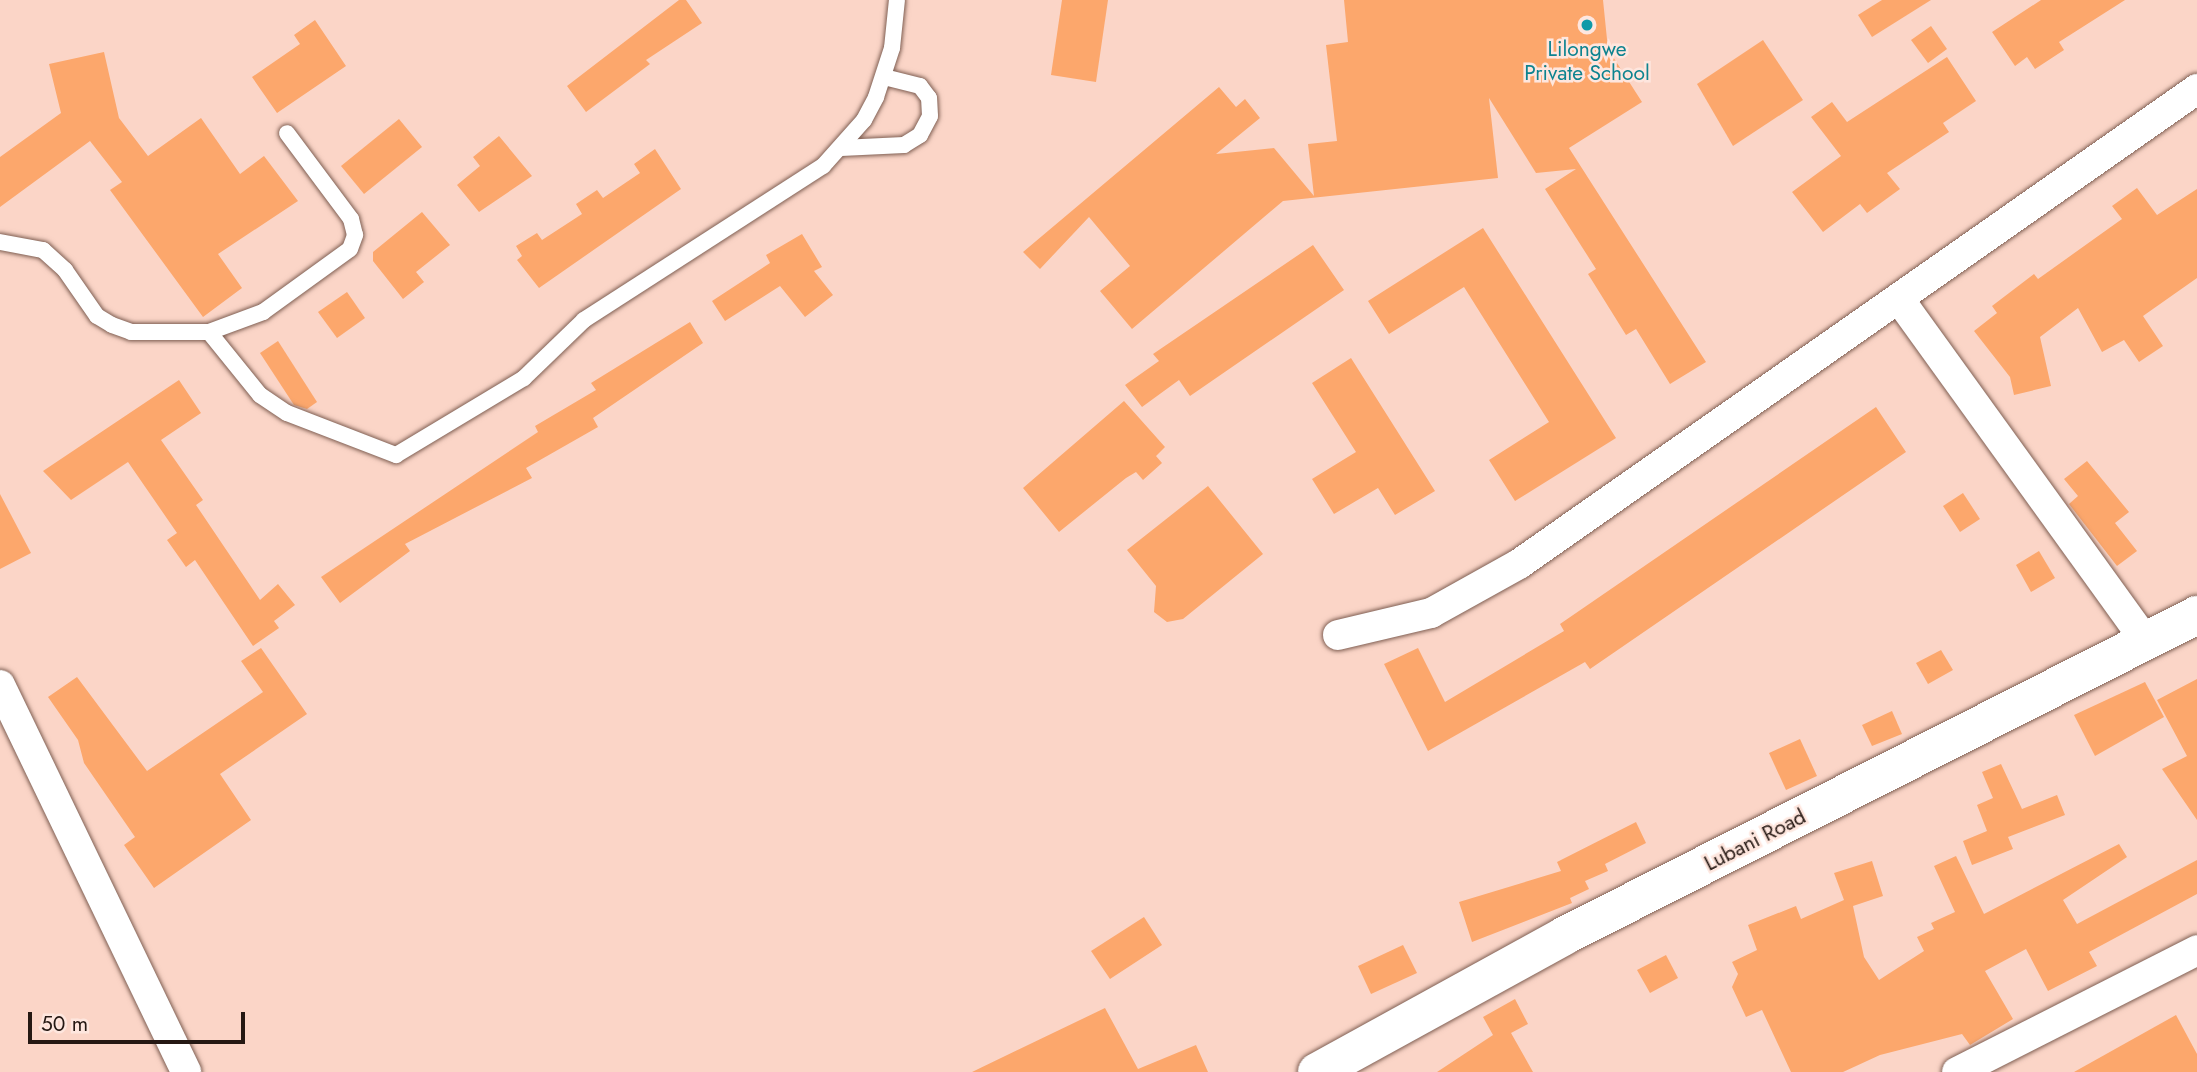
<!DOCTYPE html>
<style>
body{margin:0}
#map{position:relative;width:2197px;height:1072px;overflow:hidden;background:#fbd5c7;font-family:Jost,sans-serif}
div>[style]{position:absolute}
.building>*{inset:0;background:#fca76c}
.roads{filter:drop-shadow(0 0 2px #7f5f53) drop-shadow(0 0 2px #7f5f53)}
.lane>*{height:16px;margin:-8px;padding:0 8px;transform-origin:8px;border-radius:8px;background:#fff}
.street>*{height:30px;margin:-15px;padding:0 15px;transform-origin:15px;border-radius:15px;background:#fff}
.secondary>*{height:38px;margin:-19px;padding:0 19px;transform-origin:19px;border-radius:19px;background:#fff}
.dots>*{width:19px;height:19px;translate:-50% -50%;box-sizing:border-box;border:4px solid #fee6de;border-radius:50%}
span{translate:-50% -50%;white-space:nowrap;text-align:center;line-height:1.15;-webkit-text-stroke:5px #fee6de;paint-order:stroke}
.culture-label{font-size:21px;color:#0d838f}
.street-label{font-size:21px;color:#251813}
.scale{position:absolute;left:28px;top:1012px;width:217px;height:32px;box-sizing:border-box;border:4px solid #251813;border-top:0;padding-left:9px;font-size:21px;line-height:24px;white-space:nowrap;color:#251813;-webkit-text-stroke:5px #fee6de;paint-order:stroke}
</style>
<div id="map">
<div class="building">
<i style="clip-path:polygon(679px 0,686px 0,702px 23px,646px 60px,650px 64px,586px 112px,567px 86px)"></i>
<i style="clip-path:polygon(1062px 0,1108px 0,1096px 82px,1051px 75px)"></i>
<i style="clip-path:polygon(1344px 0,1603px 0,1608px 49px,1642px 102px,1569px 148px,1706px 362px,1670px 384px,1636px 329px,1626px 335px,1588px 274px,1596px 269px,1545px 189px,1576px 169px,1536px 173px,1489px 98px,1498px 178px,1283px 201px,1132px 329px,1100px 291px,1130px 266px,1089px 217px,1040px 269px,1023px 252px,1219px 87px,1236px 107px,1245px 99px,1260px 118px,1216px 154px,1274px 148px,1314px 196px,1308px 144px,1337px 141px,1326px 45px,1348px 42px)"></i>
<i style="clip-path:polygon(1882px 0,1931px 0,1872px 37px,1858px 15px)"></i>
<i style="clip-path:polygon(2041px 0,2125px 0,2059px 42px,2064px 50px,2035px 69px,2027px 57px,2015px 66px,1992px 32px)"></i>
<i style="clip-path:polygon(315px 20px,346px 66px,277px 113px,252px 77px,300px 44px,294px 35px)"></i>
<i style="clip-path:polygon(1931px 26px,1947px 49px,1928px 63px,1911px 40px)"></i>
<i style="clip-path:polygon(1763px 40px,1803px 100px,1733px 146px,1697px 84px)"></i>
<i style="clip-path:polygon(104px 52px,119px 118px,148px 156px,201px 118px,240px 174px,264px 156px,298px 201px,218px 254px,242px 288px,203px 317px,110px 190px,122px 182px,90px 141px,0 207px,0 157px,61px 113px,49px 64px)"></i>
<i style="clip-path:polygon(1947px 57px,1976px 101px,1943px 123px,1949px 132px,1887px 173px,1900px 189px,1867px 213px,1860px 204px,1823px 232px,1792px 192px,1841px 156px,1811px 117px,1832px 102px,1847px 122px)"></i>
<i style="clip-path:polygon(399px 119px,422px 147px,364px 194px,341px 166px)"></i>
<i style="clip-path:polygon(499px 136px,532px 176px,479px 212px,457px 185px,480px 166px,473px 157px)"></i>
<i style="clip-path:polygon(655px 149px,681px 189px,539px 288px,517px 260px,522px 256px,516px 246px,537px 233px,542px 240px,582px 214px,576px 204px,597px 190px,603px 198px,640px 173px,634px 164px)"></i>
<i style="clip-path:polygon(2137px 188px,2157px 215px,2197px 189px,2197px 278px,2143px 316px,2163px 346px,2139px 362px,2124px 340px,2102px 352px,2078px 308px,2040px 337px,2051px 386px,2014px 395px,2010px 377px,1974px 331px,1997px 313px,1992px 306px,2034px 274px,2038px 279px,2122px 219px,2112px 206px)"></i>
<i style="clip-path:polygon(422px 212px,450px 245px,416px 272px,424px 282px,403px 299px,373px 261px,373px 252px)"></i>
<i style="clip-path:polygon(1483px 228px,1616px 438px,1515px 501px,1489px 460px,1549px 422px,1464px 287px,1389px 334px,1368px 301px)"></i>
<i style="clip-path:polygon(802px 234px,822px 267px,814px 271px,833px 295px,805px 317px,780px 286px,725px 321px,712px 301px,770px 263px,766px 255px)"></i>
<i style="clip-path:polygon(1313px 245px,1344px 290px,1190px 396px,1179px 380px,1142px 407px,1125px 385px,1159px 361px,1153px 354px)"></i>
<i style="clip-path:polygon(347px 292px,365px 318px,337px 338px,318px 312px)"></i>
<i style="clip-path:polygon(690px 322px,703px 343px,593px 418px,598px 427px,526px 468px,532px 478px,405px 544px,410px 551px,340px 603px,321px 577px,538px 432px,535px 426px,596px 390px,591px 383px)"></i>
<i style="clip-path:polygon(278px 341px,317px 402px,307px 409px,294px 405px,260px 353px)"></i>
<i style="clip-path:polygon(1351px 358px,1435px 491px,1395px 515px,1378px 488px,1334px 514px,1312px 479px,1356px 452px,1312px 383px)"></i>
<i style="clip-path:polygon(179px 380px,201px 413px,161px 440px,203px 500px,196px 505px,260px 600px,278px 584px,295px 605px,274px 621px,279px 628px,253px 646px,195px 560px,186px 567px,167px 540px,177px 533px,128px 462px,71px 500px,43px 471px)"></i>
<i style="clip-path:polygon(1124px 401px,1165px 447px,1156px 456px,1162px 463px,1143px 480px,1136px 472px,1126px 478px,1059px 532px,1023px 488px)"></i>
<i style="clip-path:polygon(1876px 407px,1906px 452px,1590px 669px,1585px 662px,1428px 751px,1384px 664px,1418px 648px,1445px 702px,1564px 631px,1560px 624px)"></i>
<i style="clip-path:polygon(2087px 461px,2129px 512px,2115px 523px,2137px 551px,2117px 566px,2069px 504px,2078px 496px,2064px 479px)"></i>
<i style="clip-path:polygon(1208px 486px,1263px 554px,1183px 619px,1167px 622px,1154px 612px,1156px 586px,1127px 550px)"></i>
<i style="clip-path:polygon(1963px 493px,1980px 519px,1960px 532px,1943px 506px)"></i>
<i style="clip-path:polygon(0 494px,31px 553px,0 569px)"></i>
<i style="clip-path:polygon(2039px 551px,2055px 578px,2031px 592px,2016px 565px)"></i>
<i style="clip-path:polygon(261px 648px,307px 714px,220px 774px,251px 820px,154px 888px,124px 845px,135px 837px,84px 763px,78px 740px,48px 697px,77px 677px,147px 771px,263px 692px,241px 661px)"></i>
<i style="clip-path:polygon(1941px 650px,1953px 670px,1928px 684px,1916px 663px)"></i>
<i style="clip-path:polygon(2197px 679px,2197px 820px,2162px 769px,2187px 756px,2157px 700px)"></i>
<i style="clip-path:polygon(2145px 682px,2164px 717px,2095px 756px,2074px 715px)"></i>
<i style="clip-path:polygon(1892px 711px,1902px 734px,1872px 746px,1862px 725px)"></i>
<i style="clip-path:polygon(1800px 739px,1817px 776px,1786px 790px,1769px 753px)"></i>
<i style="clip-path:polygon(2001px 764px,2022px 809px,2057px 795px,2065px 815px,2008px 837px,2013px 849px,1972px 865px,1963px 841px,1987px 831px,1977px 805px,1993px 798px,1982px 772px)"></i>
<i style="clip-path:polygon(1636px 822px,1646px 843px,1605px 864px,1608px 871px,1585px 881px,1589px 889px,1570px 898px,1572px 903px,1472px 942px,1459px 902px,1561px 871px,1557px 862px)"></i>
<i style="clip-path:polygon(2119px 844px,2127px 857px,2063px 900px,2077px 924px,2197px 860px,2197px 894px,2089px 952px,2097px 966px,2048px 991px,2026px 949px,1985px 971px,2013px 1019px,1970px 1045px,1962px 1034px,1880px 1055px,1843px 1072px,1791px 1072px,1762px 1010px,1746px 1017px,1732px 987px,1738px 974px,1732px 962px,1757px 950px,1748px 925px,1796px 906px,1801px 919px,1844px 900px,1834px 873px,1872px 861px,1883px 896px,1853px 906px,1864px 957px,1879px 980px,1924px 951px,1917px 937px,1934px 929px,1931px 923px,1955px 912px,1934px 866px,1956px 856px,1984px 914px)"></i>
<i style="clip-path:polygon(1144px 917px,1162px 945px,1110px 979px,1091px 951px)"></i>
<i style="clip-path:polygon(1403px 945px,1417px 973px,1371px 994px,1358px 966px)"></i>
<i style="clip-path:polygon(1666px 955px,1678px 978px,1650px 993px,1637px 970px)"></i>
<i style="clip-path:polygon(1515px 999px,1528px 1024px,1511px 1033px,1533px 1072px,1437px 1072px,1493px 1035px,1483px 1017px)"></i>
<i style="clip-path:polygon(1105px 1008px,1138px 1069px,1196px 1045px,1208px 1072px,972px 1072px)"></i>
<i style="clip-path:polygon(2176px 1015px,2197px 1054px,2197px 1072px,2074px 1072px)"></i>
</div>
<div class="roads">
<div class="lane">
<i style="left:841px;top:148px;width:63px;rotate:-2.7deg"></i>
<i style="left:904px;top:145px;width:19px;rotate:-32deg"></i>
<i style="left:920px;top:135px;width:21px;rotate:-62deg"></i>
<i style="left:930px;top:116px;width:18px;rotate:-93deg"></i>
<i style="left:929px;top:98px;width:15px;rotate:-127deg"></i>
<i style="left:920px;top:86px;width:37px;rotate:-166deg"></i>
<i style="left:0;top:242px;width:44px;rotate:10.5deg"></i>
<i style="left:43px;top:250px;width:30px;rotate:42deg"></i>
<i style="left:65px;top:270px;width:56px;rotate:55.2deg"></i>
<i style="left:97px;top:316px;width:17px;rotate:31deg"></i>
<i style="left:112px;top:325px;width:20px;rotate:20deg"></i>
<i style="left:131px;top:332px;width:78px"></i>
<i style="left:209px;top:332px;width:81px;rotate:51deg"></i>
<i style="left:260px;top:395px;width:32px;rotate:34deg"></i>
<i style="left:287px;top:413px;width:117px;rotate:21.1deg"></i>
<i style="left:396px;top:455px;width:149px;rotate:-31deg"></i>
<i style="left:524px;top:378px;width:83px;rotate:-44deg"></i>
<i style="left:584px;top:320px;width:284px;rotate:-32.8deg"></i>
<i style="left:823px;top:166px;width:62px;rotate:-48.3deg"></i>
<i style="left:864px;top:120px;width:26px;rotate:-62deg"></i>
<i style="left:876px;top:97px;width:52px;rotate:-71.9deg"></i>
<i style="left:892px;top:48px;width:48px;rotate:-84.1deg"></i>
<i style="left:209px;top:332px;width:58px;rotate:-20.3deg"></i>
<i style="left:263px;top:312px;width:107px;rotate:-35.9deg"></i>
<i style="left:350px;top:249px;width:15px;rotate:-70deg"></i>
<i style="left:355px;top:235px;width:16px;rotate:-104deg"></i>
<i style="left:351px;top:219px;width:107px;rotate:-126.7deg"></i>
</div>
<div class="street">
<i style="left:1899px;top:299px;width:423px;rotate:54.2deg"></i>
<i style="left:1338px;top:635px;width:96px;rotate:-13.3deg"></i>
<i style="left:1431px;top:613px;width:101px;rotate:-29.1deg"></i>
<i style="left:1519px;top:564px;width:828px;rotate:-35.01deg"></i>
<i style="left:0;top:685px;width:429px;rotate:64.3deg"></i>
<i style="left:1957px;top:1072px;width:269px;rotate:-26.9deg"></i>
</div>
<div class="secondary">
<i style="left:1317px;top:1072px;width:282px;rotate:-28.8deg"></i>
<i style="left:1564px;top:936px;width:710px;rotate:-26.89deg"></i>
</div>
</div>
<div class="dots">
<i style="left:1587px;top:25px;background:#0f9aa8"></i>
</div>
<div class="culture-label">
<span style="left:1587px;top:61px">Lilongwe<br>Private School</span>
</div>
<div class="street-label">
<span style="left:1755px;top:840px;rotate:-27deg">Lubani Road</span>
</div>
<div class="scale">50 m</div>
</div>
